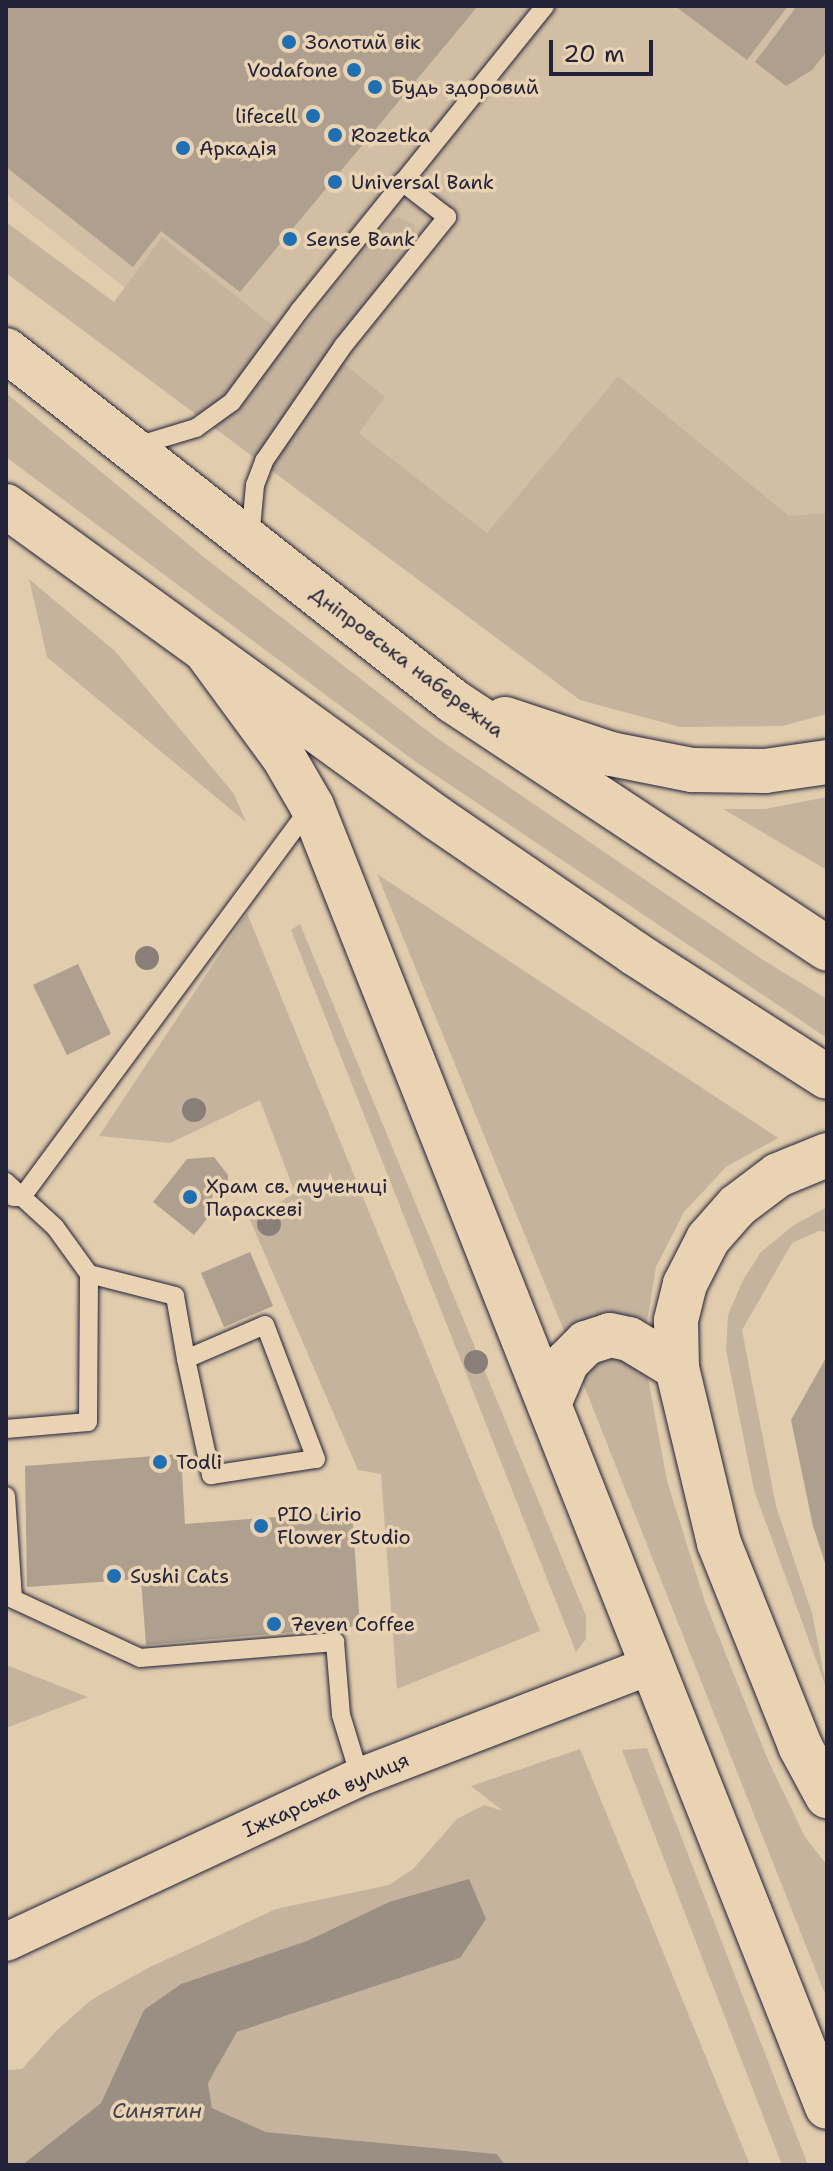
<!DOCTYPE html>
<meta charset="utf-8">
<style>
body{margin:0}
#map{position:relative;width:833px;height:2171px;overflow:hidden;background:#e1ccad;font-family:"Shantell Sans",sans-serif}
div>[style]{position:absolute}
.built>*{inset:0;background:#d2bea4}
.green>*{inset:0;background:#c5b39d}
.water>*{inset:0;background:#9b8e83}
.building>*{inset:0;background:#ae9f8f}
.roads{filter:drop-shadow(0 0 2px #22223b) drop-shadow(0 0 2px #22223b)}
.lane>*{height:18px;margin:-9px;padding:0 9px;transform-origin:9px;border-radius:9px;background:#e9d3b2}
.street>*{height:38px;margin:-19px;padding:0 19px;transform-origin:19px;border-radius:19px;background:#e9d3b2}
.secondary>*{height:44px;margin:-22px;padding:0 22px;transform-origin:22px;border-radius:22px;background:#e9d3b2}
.trees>*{width:24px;height:24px;margin:-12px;border-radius:50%;background:#8a7e79}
.dots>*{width:22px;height:22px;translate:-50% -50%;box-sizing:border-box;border:4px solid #e9d3b2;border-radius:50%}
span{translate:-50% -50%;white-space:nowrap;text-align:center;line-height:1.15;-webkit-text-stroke:7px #e9d3b2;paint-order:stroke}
.poi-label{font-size:20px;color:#22223b}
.left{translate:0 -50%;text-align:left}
.right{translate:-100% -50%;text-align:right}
.street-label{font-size:20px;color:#22223b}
.water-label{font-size:22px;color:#464251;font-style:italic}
.frame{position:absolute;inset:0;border:8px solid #22223b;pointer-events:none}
.scale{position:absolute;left:549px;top:40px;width:104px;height:36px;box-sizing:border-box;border:4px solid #22223b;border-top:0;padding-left:10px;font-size:24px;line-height:28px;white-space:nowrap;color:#22223b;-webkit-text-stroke:6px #e9d3b2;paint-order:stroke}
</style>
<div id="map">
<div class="built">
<i style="clip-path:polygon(6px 6px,827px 6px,827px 513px,789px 517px,618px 376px,487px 533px,359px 433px,235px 375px,6px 194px)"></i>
</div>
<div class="green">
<i style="clip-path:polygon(399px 217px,415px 225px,414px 241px,321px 363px,343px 363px,385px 397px,359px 433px,487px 533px,618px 376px,789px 516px,827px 513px,827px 714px,782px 726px,680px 727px,580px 700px,6px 273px,6px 222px,114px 302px,162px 237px,292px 341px,388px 221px)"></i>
<i style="clip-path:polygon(6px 393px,205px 558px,434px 736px,760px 958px,827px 999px,827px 1038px,416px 762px,6px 457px)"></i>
<i style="clip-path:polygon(29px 579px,115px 651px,234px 794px,246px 822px,47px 657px)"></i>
<i style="clip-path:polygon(827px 797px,827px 870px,723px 809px,765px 809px)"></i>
<i style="clip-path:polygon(377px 874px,778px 1138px,726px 1167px,684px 1212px,656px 1267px,646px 1328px,565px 1333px)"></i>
<i style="clip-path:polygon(247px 913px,540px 1631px,397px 1689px,381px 1474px,358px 1470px,250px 1220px,295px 1193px,260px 1100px,170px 1143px,99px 1136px)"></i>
<i style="clip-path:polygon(300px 924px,586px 1616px,586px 1639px,576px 1652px,291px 930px)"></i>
<i style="clip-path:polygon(827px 1207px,827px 1232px,819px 1231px,792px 1243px,742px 1330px,776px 1506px,812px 1613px,827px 1690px,754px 1490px,726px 1350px,728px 1315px,743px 1280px,761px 1252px,794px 1225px)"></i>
<i style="clip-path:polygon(615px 1351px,637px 1359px,648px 1378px,667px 1481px,705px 1602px,768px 1760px,805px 1837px,827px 1865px,827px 1999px,581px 1378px,594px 1360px)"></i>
<i style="clip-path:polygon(6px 1665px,88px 1697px,6px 1728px)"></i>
<i style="clip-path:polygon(647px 1748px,808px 2165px,782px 2165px,622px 1750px)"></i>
<i style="clip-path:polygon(580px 1749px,750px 2165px,505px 2165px,497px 2154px,266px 2132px,212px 2108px,208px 2083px,237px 2032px,460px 1958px,389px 1902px,307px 1941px,121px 2063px,101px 2103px,22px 2165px,6px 2165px,6px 2070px,22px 2069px,57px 2030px,91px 2000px,150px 1967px,276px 1909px,389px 1885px,413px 1869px,457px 1819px,484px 1805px,503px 1811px,471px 1786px)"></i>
</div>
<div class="water">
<i style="clip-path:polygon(469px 1879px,486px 1919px,460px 1958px,237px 2032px,208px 2083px,212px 2108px,266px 2132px,497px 2154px,505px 2165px,22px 2165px,101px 2103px,144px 2010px,181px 1984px,307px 1941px,389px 1902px)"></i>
</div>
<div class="building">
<i style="clip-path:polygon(6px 6px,478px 6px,240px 292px,161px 231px,133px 267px,6px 167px)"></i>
<i style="clip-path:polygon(675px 6px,788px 6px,747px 60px)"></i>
<i style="clip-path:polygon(797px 6px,827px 6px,827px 51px,812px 70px,786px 86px,755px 62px)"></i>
<i style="clip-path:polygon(78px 964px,111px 1034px,67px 1055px,33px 985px)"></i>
<i style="clip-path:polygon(214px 1157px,228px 1175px,228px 1193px,194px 1235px,153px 1202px,187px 1159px)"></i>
<i style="clip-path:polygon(250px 1252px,273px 1306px,224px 1327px,201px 1273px)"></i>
<i style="clip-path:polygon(827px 1356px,827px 1566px,826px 1566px,813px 1526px,791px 1420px)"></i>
<i style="clip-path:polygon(181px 1454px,185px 1524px,352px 1511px,360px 1626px,146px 1645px,141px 1579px,27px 1587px,25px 1466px)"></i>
</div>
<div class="roads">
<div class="lane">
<i style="left:133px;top:447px;width:66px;rotate:-16.8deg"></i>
<i style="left:196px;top:428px;width:44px;rotate:-35.8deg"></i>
<i style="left:232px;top:402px;width:113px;rotate:-53.6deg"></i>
<i style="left:299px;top:311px;width:392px;rotate:-51.1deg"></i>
<i style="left:250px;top:539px;width:54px;rotate:-84.7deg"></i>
<i style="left:255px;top:485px;width:26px;rotate:-69deg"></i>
<i style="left:264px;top:461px;width:140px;rotate:-55.5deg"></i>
<i style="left:343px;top:346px;width:166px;rotate:-51.1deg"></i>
<i style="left:447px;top:217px;width:57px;rotate:-142.1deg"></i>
<i style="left:6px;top:1182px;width:22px;rotate:43deg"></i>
<i style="left:22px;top:1197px;width:484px;rotate:-53.5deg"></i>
<i style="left:89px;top:1274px;width:89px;rotate:14.3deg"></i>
<i style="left:175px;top:1296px;width:64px;rotate:80.1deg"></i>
<i style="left:186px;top:1359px;width:119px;rotate:77.8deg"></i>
<i style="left:211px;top:1475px;width:106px;rotate:-8.7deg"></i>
<i style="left:316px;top:1459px;width:143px;rotate:-110.8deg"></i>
<i style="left:265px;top:1325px;width:86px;rotate:156.7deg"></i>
<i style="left:6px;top:1429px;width:82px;rotate:-4.9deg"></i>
<i style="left:88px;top:1422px;width:148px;rotate:-89.6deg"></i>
<i style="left:89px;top:1274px;width:58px;rotate:-125.9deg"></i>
<i style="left:55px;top:1227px;width:45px;rotate:-137.7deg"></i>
<i style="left:22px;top:1197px;width:9px;rotate:180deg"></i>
<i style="left:6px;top:1496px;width:103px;rotate:86.1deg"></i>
<i style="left:13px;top:1599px;width:140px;rotate:24.9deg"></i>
<i style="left:140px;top:1658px;width:196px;rotate:-4.7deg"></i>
<i style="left:335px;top:1642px;width:73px;rotate:85.3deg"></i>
<i style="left:341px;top:1715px;width:65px;rotate:73deg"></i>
</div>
<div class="street">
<i style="left:6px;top:1942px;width:391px;rotate:-25deg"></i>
<i style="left:360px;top:1777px;width:315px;rotate:-21deg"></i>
</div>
<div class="secondary">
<i style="left:6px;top:350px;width:568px;rotate:38.14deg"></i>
<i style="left:453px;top:701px;width:449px;rotate:33.5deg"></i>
<i style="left:6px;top:506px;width:532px;rotate:35.9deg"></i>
<i style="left:437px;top:818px;width:239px;rotate:34.4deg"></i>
<i style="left:634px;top:953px;width:229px;rotate:32.7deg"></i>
<i style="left:205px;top:650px;width:132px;rotate:53.7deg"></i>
<i style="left:283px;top:756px;width:58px;rotate:59.9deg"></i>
<i style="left:312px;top:806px;width:1399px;rotate:68.4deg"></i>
<i style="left:505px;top:719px;width:112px;rotate:18.3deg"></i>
<i style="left:611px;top:754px;width:83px;rotate:11.2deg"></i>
<i style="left:692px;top:770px;width:73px;rotate:0.8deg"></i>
<i style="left:765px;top:771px;width:63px;rotate:-8.3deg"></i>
<i style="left:827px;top:1155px;width:53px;rotate:157.8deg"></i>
<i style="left:778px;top:1175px;width:51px;rotate:142.9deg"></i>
<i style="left:737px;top:1206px;width:44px;rotate:131.3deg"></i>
<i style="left:708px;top:1239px;width:51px;rotate:117.1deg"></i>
<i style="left:685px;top:1284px;width:38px;rotate:104deg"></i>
<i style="left:676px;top:1321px;width:47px;rotate:88.8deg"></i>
<i style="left:677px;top:1368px;width:180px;rotate:76.5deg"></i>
<i style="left:719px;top:1543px;width:219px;rotate:68.2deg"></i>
<i style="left:800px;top:1746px;width:57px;rotate:61.6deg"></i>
<i style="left:549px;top:1404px;width:46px;rotate:-66.8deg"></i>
<i style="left:567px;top:1362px;width:27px;rotate:-45deg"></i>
<i style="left:586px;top:1343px;width:25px;rotate:-18deg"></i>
<i style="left:610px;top:1335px;width:19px;rotate:12deg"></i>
<i style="left:629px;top:1339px;width:56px;rotate:31.1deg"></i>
</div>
</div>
<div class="trees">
<i style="left:147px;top:958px"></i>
<i style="left:194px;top:1110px"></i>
<i style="left:269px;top:1224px"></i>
<i style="left:476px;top:1362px"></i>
</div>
<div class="dots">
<i style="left:289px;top:42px;background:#1f6fb2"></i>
<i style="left:354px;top:70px;background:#1f6fb2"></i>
<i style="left:375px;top:87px;background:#1f6fb2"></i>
<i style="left:313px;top:116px;background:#1f6fb2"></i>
<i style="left:335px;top:135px;background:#1f6fb2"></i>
<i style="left:183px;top:148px;background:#1f6fb2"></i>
<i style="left:335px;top:182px;background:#1f6fb2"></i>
<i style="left:290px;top:239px;background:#1f6fb2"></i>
<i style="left:190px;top:1197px;background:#1f6fb2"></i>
<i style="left:160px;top:1462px;background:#1f6fb2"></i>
<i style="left:261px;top:1526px;background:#1f6fb2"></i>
<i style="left:114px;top:1576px;background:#1f6fb2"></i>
<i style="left:274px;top:1624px;background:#1f6fb2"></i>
</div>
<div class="poi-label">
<span class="left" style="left:305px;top:42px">Золотий вік</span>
<span class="right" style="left:338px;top:70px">Vodafone</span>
<span class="left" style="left:391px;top:87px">Будь здоровий</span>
<span class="right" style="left:297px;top:116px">lifecell</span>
<span class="left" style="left:351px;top:135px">Rozetka</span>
<span class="left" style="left:199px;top:148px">Аркадія</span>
<span class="left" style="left:351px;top:182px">Universal Bank</span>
<span class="left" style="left:306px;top:239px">Sense Bank</span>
<span class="left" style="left:206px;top:1198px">Храм св. мучениці<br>Параскеві</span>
<span class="left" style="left:176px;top:1462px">Todli</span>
<span class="left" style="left:277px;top:1526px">PIO Lirio<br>Flower Studio</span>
<span class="left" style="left:130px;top:1576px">Sushi Cats</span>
<span class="left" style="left:290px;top:1624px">7even Coffee</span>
</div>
<div class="street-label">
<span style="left:407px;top:662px;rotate:37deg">Дніпровська набережна</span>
<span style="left:326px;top:1795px;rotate:-24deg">Іжкарська вулиця</span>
</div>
<div class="water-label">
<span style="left:157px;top:2111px">Синятин</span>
</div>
<div class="frame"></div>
<div class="scale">20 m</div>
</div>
